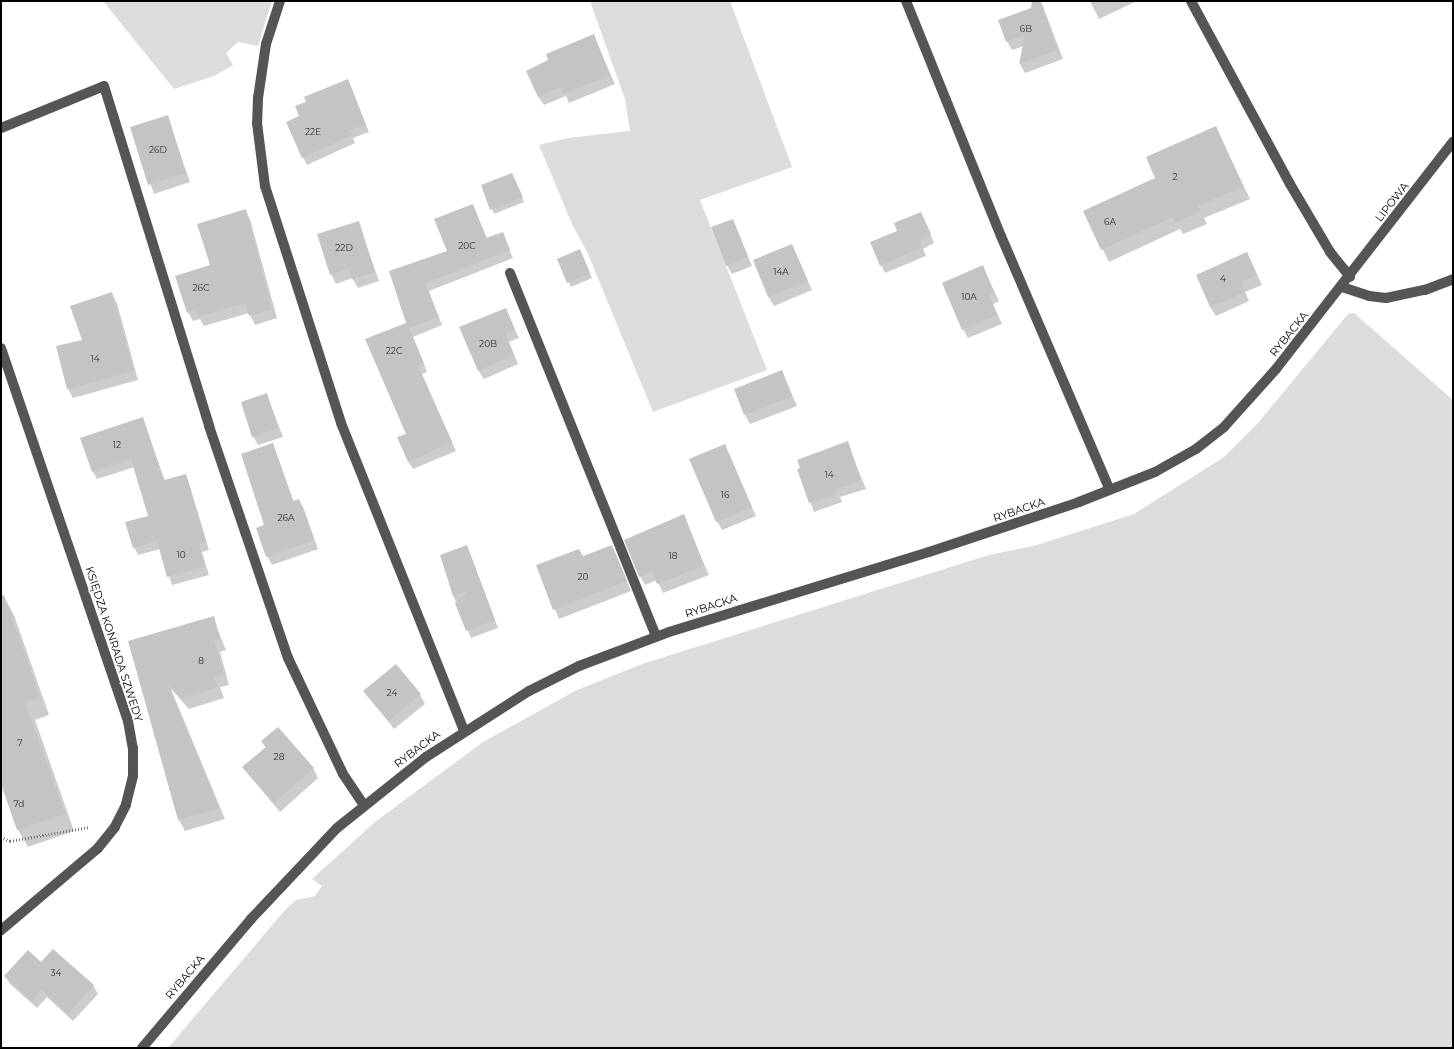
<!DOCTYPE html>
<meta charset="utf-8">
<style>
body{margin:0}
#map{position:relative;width:1454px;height:1049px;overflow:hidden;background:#fff;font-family:Montserrat,sans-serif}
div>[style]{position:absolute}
.green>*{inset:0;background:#dcdcdc}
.shadow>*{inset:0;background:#0003}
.building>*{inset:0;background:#c4c4c4}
.path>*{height:2.5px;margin-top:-1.25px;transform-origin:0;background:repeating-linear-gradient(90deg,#777 0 1px,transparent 0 3px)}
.minor>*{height:10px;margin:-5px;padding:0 5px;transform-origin:5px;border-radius:5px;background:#555}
span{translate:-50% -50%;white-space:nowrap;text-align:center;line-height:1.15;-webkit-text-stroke:4px #fff;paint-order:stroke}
.number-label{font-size:9px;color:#313131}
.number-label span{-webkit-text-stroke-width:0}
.street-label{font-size:11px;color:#000}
.frame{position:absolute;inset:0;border:2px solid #000;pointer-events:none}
</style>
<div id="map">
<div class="green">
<i style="clip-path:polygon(103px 1px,272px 1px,258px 46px,238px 42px,226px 53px,233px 65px,214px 76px,174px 89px)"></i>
<i style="clip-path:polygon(590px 1px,730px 1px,792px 167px,700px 200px,767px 370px,653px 412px,588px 254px,572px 224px,539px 145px,568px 138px,630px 131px,625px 99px)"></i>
<i style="clip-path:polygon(1354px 313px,1453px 400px,1453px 1048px,168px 1048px,285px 910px,296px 900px,315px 896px,322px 886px,312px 879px,375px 822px,483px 742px,577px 690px,642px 664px,989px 555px,1037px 545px,1134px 514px,1224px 457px,1258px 423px,1348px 314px)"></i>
</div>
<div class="shadow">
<i style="clip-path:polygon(1033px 1px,1041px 1px,1063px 59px,1025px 73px,1020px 64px,1024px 46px,1012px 50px,1007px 41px,1032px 9px)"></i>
<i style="clip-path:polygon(1090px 1px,1137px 1px,1099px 19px)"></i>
<i style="clip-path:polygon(593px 35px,615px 84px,569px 103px,566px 96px,544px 105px,538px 96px,549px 61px)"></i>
<i style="clip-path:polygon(348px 80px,369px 132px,353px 138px,355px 143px,307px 165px,303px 157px,300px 116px,307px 102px)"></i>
<i style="clip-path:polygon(167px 117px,190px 182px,154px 194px,131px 128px)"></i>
<i style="clip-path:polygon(1216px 127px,1250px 199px,1204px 218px,1207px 224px,1183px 234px,1180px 229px,1109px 262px,1084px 212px,1156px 178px)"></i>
<i style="clip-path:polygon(514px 179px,524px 202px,494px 214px,482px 186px)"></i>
<i style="clip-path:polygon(473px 205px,487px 238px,502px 233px,513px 258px,429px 291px,442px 325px,413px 337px,427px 372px,422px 374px,456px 451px,413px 469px,408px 461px,407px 435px,407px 323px,390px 272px,448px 252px)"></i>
<i style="clip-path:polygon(245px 210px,250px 219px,277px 318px,255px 325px,249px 313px,204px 326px,200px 319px,193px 321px,188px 312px,212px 265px)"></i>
<i style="clip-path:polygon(733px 220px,752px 266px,732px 274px,727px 265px)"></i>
<i style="clip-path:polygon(925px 221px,934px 243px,923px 249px,926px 256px,885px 273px,881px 265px)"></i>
<i style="clip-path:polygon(358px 222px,379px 281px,358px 288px,352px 278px,336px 284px,331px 274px)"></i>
<i style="clip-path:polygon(792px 245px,812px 290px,774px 306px,768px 296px)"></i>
<i style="clip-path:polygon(1247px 253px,1262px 285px,1245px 292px,1249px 301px,1216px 316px,1210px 307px)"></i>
<i style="clip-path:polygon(582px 255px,592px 278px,571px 287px,558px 260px)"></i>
<i style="clip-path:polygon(982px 266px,999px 301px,993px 304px,1002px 324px,968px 338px,963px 329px)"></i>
<i style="clip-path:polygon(112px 294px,117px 303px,138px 380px,73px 398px,68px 389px,83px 340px)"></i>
<i style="clip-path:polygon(505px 309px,519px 338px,509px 342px,518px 364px,484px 379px,478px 370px)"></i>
<i style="clip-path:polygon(782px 371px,797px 406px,750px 424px,745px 415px)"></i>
<i style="clip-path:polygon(267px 395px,283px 437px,258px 445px,253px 436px)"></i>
<i style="clip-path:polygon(142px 418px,165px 481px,185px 475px,189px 483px,209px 550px,202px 552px,209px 575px,172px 585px,160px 549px,138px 555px,134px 547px,149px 516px,135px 467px,97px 479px,93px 472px)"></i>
<i style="clip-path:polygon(847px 443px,866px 489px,840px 497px,842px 502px,814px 512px,798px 470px)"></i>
<i style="clip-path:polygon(273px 445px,294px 502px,299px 500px,304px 509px,318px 549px,272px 565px,267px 556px,266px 525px)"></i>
<i style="clip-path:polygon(724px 445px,756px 516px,722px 530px,717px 521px)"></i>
<i style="clip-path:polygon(683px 516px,709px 575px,663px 593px,657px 580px,645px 585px,640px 576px)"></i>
<i style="clip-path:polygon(467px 546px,498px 628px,471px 638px,453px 595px)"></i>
<i style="clip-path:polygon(612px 546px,631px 591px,559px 619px,537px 566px,583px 557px)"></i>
<i style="clip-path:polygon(4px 597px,14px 615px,49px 715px,35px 720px,74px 831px,28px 847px,18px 830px,1px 781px,1px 599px)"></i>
<i style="clip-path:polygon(213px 618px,226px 650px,220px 652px,229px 685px,220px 687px,224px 698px,189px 709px,171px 689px,225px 819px,185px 831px,179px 820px,130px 642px)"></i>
<i style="clip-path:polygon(365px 691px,420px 695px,425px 704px,394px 729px)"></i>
<i style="clip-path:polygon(262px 742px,313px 768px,318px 778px,280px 812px,243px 768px,266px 748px)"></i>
<i style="clip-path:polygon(41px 963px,93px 985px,98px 994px,73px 1021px,47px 997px,37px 1008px,10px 984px,5px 976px)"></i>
</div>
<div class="building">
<i style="clip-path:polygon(1032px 1px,1040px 1px,1058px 50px,1019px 64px,1025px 35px,1006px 42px,998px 20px,1031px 8px)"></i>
<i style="clip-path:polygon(594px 34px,610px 75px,563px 94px,560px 87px,538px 97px,526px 71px,548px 60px,546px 54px)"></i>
<i style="clip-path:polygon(348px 79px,366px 125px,349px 130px,352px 135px,302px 158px,286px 122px,299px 116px,295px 106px,306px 102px,304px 97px)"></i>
<i style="clip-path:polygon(168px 115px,186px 173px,148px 185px,130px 127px)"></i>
<i style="clip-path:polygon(1216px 126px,1243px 187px,1198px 206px,1201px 211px,1175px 223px,1173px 217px,1101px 250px,1083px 211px,1155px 178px,1146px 157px)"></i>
<i style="clip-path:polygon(512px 173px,523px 197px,490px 210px,481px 185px)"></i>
<i style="clip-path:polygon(473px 204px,486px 238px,503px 232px,510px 250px,425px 283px,438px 317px,409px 328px,424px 363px,418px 366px,452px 442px,408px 462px,397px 437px,406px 434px,365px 339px,406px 323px,389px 271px,447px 251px,434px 219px)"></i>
<i style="clip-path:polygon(246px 209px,272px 309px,249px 316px,245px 303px,198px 317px,196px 310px,187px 313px,175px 276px,210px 265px,197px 224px)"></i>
<i style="clip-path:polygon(921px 212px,931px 234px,919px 240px,922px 247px,880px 266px,870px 242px,897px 231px,894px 223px)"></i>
<i style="clip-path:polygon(733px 219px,748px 257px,726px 266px,711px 227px)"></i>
<i style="clip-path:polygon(359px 221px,375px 272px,352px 279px,348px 269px,330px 275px,317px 234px)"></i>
<i style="clip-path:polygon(792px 244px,808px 281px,768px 297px,753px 260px)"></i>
<i style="clip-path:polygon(580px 249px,590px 273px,567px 283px,557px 259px)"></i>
<i style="clip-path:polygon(1247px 252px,1257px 275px,1241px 282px,1245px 292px,1210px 307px,1196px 275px)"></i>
<i style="clip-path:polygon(983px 265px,994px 292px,989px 295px,997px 315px,962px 330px,942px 283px)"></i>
<i style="clip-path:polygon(112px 292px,134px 371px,67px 389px,56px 346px,82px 340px,70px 306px)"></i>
<i style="clip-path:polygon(506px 308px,515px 329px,505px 333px,514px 355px,478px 371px,459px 327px)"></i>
<i style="clip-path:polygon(782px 370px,792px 396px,744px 415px,734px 389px)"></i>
<i style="clip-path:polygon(267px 393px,278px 428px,252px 437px,241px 402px)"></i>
<i style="clip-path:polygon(143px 417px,164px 480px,186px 474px,206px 542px,199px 544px,205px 567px,167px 577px,157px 541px,133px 548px,125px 522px,148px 516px,131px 459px,92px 472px,80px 438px)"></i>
<i style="clip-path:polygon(848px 441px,861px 480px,836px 489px,837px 493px,809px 503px,797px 469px,800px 468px,797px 460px)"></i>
<i style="clip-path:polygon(273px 443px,293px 501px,299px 499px,314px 540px,266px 557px,256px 528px,264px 525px,241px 454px)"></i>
<i style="clip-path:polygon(725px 444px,752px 507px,716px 522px,689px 459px)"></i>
<i style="clip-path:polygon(684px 514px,704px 565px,657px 584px,652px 571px,639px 577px,624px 540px)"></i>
<i style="clip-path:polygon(467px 545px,495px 620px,466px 631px,455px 603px,470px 590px,453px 596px,440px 555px)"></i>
<i style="clip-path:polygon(612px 545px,627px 581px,553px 610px,536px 565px,579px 549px,583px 556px)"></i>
<i style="clip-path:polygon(4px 595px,40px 697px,25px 702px,65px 814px,17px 830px,1px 784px,1px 596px)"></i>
<i style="clip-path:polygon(214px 616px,220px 639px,214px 640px,224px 674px,214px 676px,218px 687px,181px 698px,167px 682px,219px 808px,178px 820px,128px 641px)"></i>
<i style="clip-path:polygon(396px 664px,421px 694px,388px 721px,363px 691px)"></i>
<i style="clip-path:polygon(278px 727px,314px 768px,274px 803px,242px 767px,266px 747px,261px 741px)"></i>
<i style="clip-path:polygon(53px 949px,94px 985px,68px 1014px,42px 990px,32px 1001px,4px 976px,28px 950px,41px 962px)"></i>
</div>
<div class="path">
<i style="left:1px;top:837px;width:10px;rotate:24deg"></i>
<i style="left:10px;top:841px;width:80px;rotate:-10deg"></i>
</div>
<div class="minor">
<i style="left:280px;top:1px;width:45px;rotate:108deg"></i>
<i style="left:266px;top:44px;width:55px;rotate:98.4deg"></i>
<i style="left:258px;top:98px;width:25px;rotate:92deg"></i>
<i style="left:257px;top:123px;width:64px;rotate:82.8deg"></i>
<i style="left:265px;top:186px;width:249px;rotate:72.2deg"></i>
<i style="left:341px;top:423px;width:331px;rotate:68.2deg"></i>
<i style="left:906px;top:1px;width:253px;rotate:68deg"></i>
<i style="left:1001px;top:236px;width:276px;rotate:66.8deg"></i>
<i style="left:1191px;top:1px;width:208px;rotate:61.6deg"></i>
<i style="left:1290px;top:184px;width:79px;rotate:59.5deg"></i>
<i style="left:1330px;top:252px;width:32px;rotate:51deg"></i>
<i style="left:1px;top:128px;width:111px;rotate:-22.2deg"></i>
<i style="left:104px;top:86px;width:356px;rotate:72.8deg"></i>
<i style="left:209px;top:426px;width:245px;rotate:71.2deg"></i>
<i style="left:288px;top:658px;width:128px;rotate:64.6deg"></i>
<i style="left:343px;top:774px;width:37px;rotate:56deg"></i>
<i style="left:510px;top:273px;width:392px;rotate:68.1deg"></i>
<i style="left:1342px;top:287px;width:28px;rotate:18deg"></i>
<i style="left:1369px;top:296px;width:17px;rotate:7deg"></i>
<i style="left:1386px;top:298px;width:40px;rotate:-12deg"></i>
<i style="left:1425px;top:290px;width:30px;rotate:-21deg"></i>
<i style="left:1px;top:348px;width:394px;rotate:71.2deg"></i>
<i style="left:128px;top:721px;width:27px;rotate:80deg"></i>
<i style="left:133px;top:748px;width:28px;rotate:90deg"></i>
<i style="left:133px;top:776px;width:30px;rotate:104deg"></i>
<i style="left:126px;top:805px;width:25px;rotate:117deg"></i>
<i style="left:115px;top:827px;width:28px;rotate:129deg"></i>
<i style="left:97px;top:849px;width:126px;rotate:139.8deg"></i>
<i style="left:142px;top:1048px;width:169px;rotate:-49.8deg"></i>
<i style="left:251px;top:919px;width:125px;rotate:-46.6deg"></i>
<i style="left:337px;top:828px;width:114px;rotate:-38.6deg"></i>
<i style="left:426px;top:757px;width:122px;rotate:-32.7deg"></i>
<i style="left:529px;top:691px;width:56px;rotate:-26.6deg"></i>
<i style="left:579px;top:666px;width:96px;rotate:-20.7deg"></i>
<i style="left:669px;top:632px;width:272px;rotate:-17.1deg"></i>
<i style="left:929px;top:552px;width:158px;rotate:-18.4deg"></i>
<i style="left:1079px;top:502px;width:82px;rotate:-21.5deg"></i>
<i style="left:1155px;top:472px;width:47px;rotate:-29.3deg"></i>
<i style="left:1196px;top:449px;width:36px;rotate:-38deg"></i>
<i style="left:1224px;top:427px;width:78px;rotate:-48.1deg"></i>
<i style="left:1276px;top:369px;width:288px;rotate:-52.1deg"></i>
</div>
<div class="number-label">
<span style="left:1026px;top:29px">6B</span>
<span style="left:313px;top:132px">22E</span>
<span style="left:158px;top:150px">26D</span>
<span style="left:1175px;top:177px">2</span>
<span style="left:1110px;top:222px">6A</span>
<span style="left:467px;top:246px">20C</span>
<span style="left:344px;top:248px">22D</span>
<span style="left:781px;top:272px">14A</span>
<span style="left:1223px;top:279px">4</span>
<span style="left:201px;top:288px">26C</span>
<span style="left:969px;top:297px">10A</span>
<span style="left:488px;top:344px">20B</span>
<span style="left:394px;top:351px">22C</span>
<span style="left:95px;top:359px">14</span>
<span style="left:117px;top:445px">12</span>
<span style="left:829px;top:475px">14</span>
<span style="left:725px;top:495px">16</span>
<span style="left:286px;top:518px">26A</span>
<span style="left:181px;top:555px">10</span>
<span style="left:673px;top:556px">18</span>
<span style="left:583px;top:577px">20</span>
<span style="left:201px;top:661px">8</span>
<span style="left:392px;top:693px">24</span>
<span style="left:20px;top:743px">7</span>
<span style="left:279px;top:757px">28</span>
<span style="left:19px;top:804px">7d</span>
<span style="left:56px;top:973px">34</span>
</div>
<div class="street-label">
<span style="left:1392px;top:202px;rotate:-52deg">LIPOWA</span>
<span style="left:1289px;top:334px;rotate:-51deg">RYBACKA</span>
<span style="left:1019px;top:510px;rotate:-19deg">RYBACKA</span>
<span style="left:711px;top:606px;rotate:-18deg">RYBACKA</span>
<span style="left:114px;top:644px;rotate:72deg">KSIĘDZA KONRADA SZWEDY</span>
<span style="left:417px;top:749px;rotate:-37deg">RYBACKA</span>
<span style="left:185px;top:977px;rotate:-50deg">RYBACKA</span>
</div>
<div class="frame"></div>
</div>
